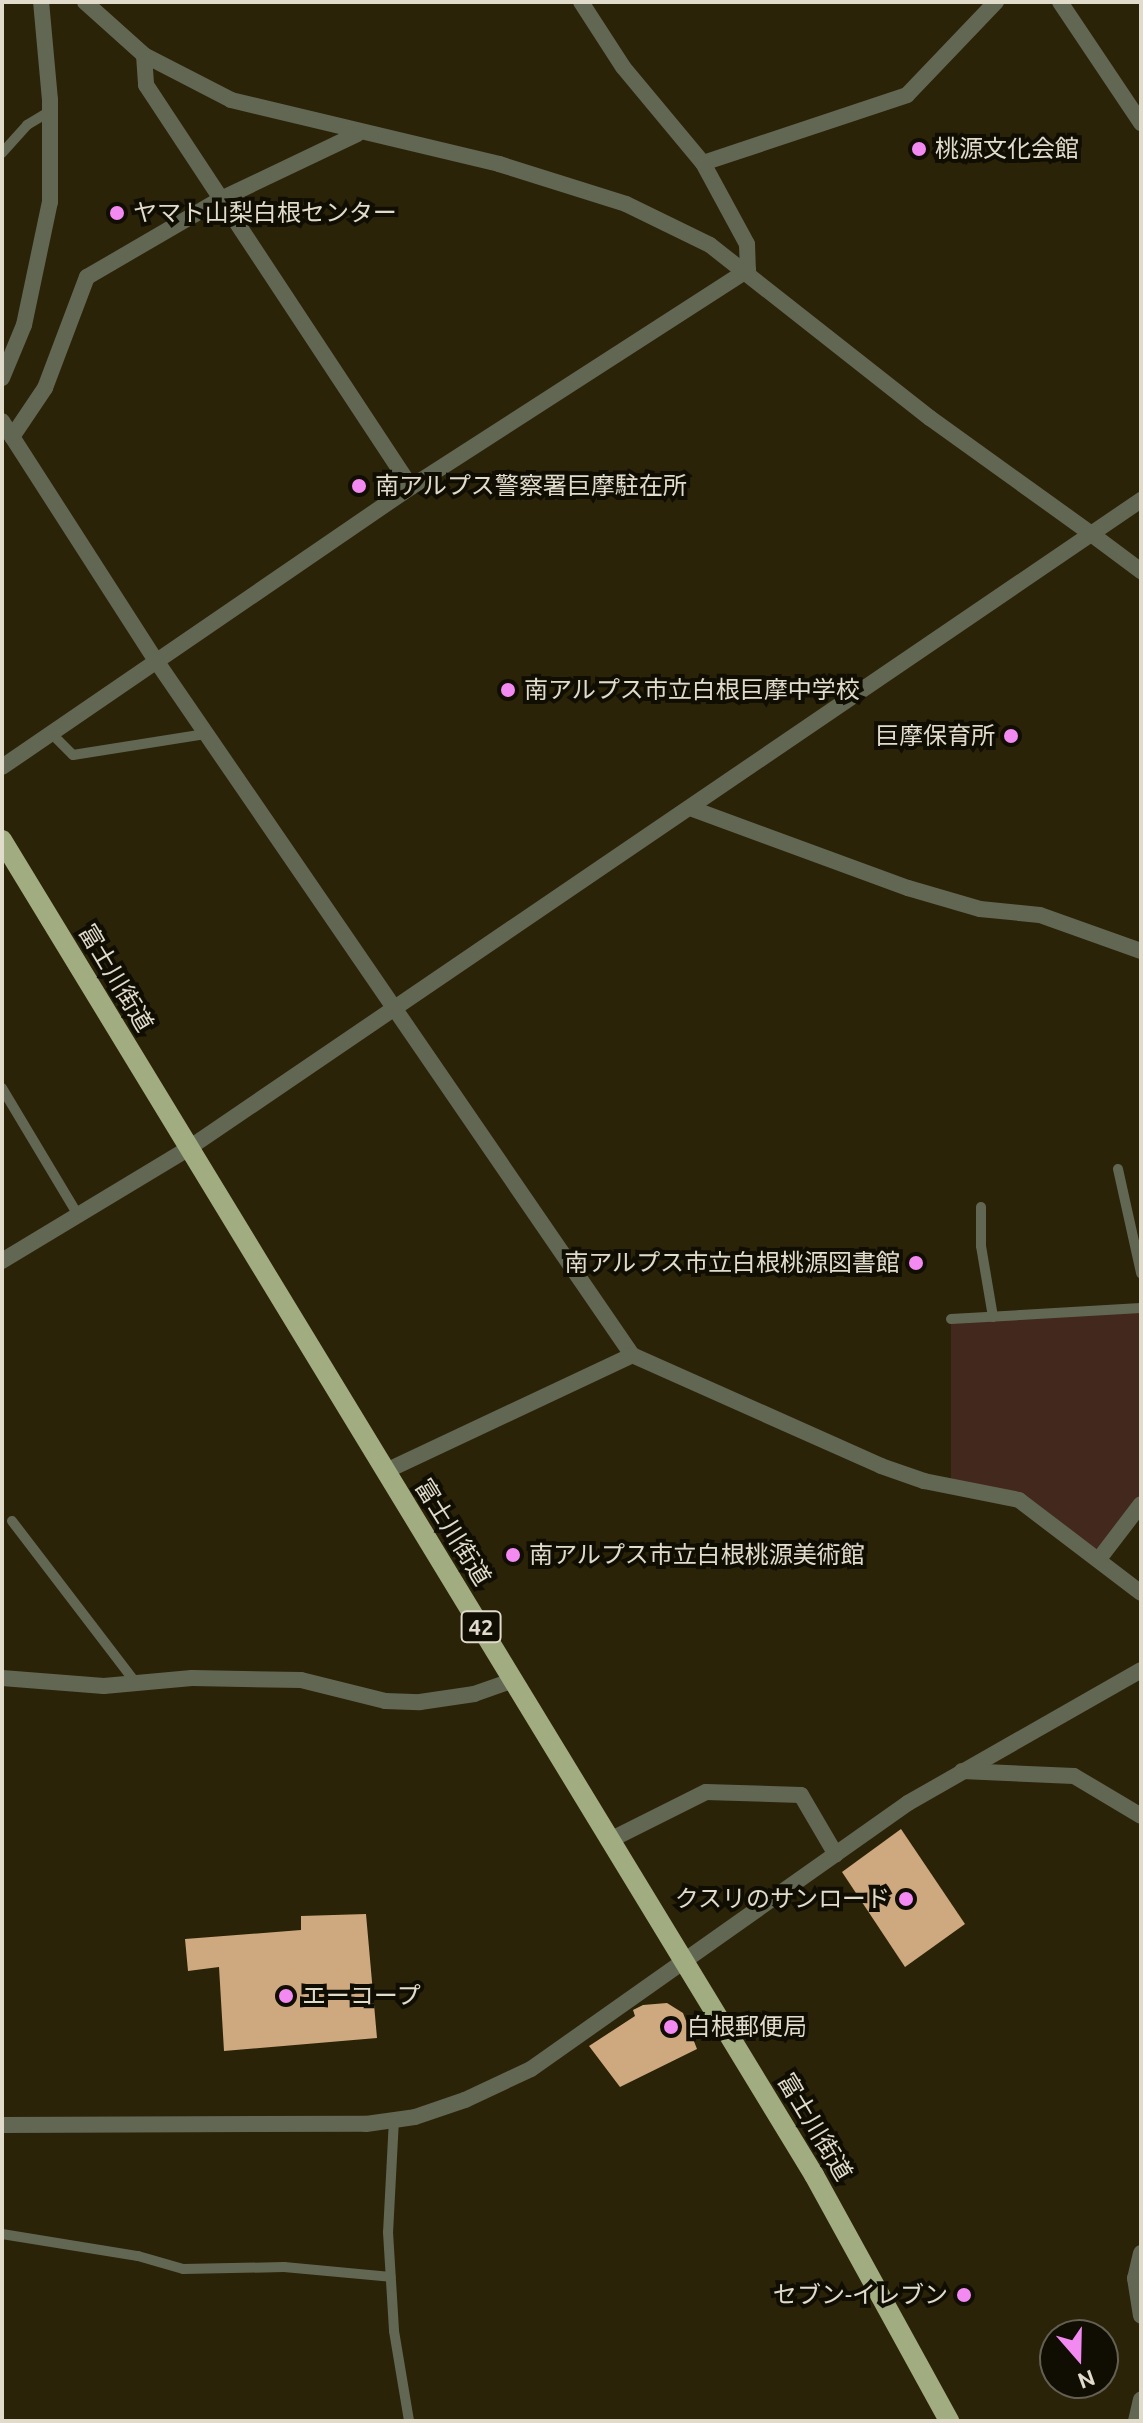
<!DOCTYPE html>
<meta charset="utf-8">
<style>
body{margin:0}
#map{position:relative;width:1143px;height:2423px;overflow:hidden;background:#2b2307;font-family:Ubuntu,"Noto Sans JP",sans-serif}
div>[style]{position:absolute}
.green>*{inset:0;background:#43281d}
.building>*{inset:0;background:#cea87f}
.service>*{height:10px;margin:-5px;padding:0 5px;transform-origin:5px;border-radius:5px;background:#626753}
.minor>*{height:16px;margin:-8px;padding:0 8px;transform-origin:8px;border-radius:8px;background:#626753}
.tertiary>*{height:16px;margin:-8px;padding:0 8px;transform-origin:8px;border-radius:8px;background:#626753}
.primary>*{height:20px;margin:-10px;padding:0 10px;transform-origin:10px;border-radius:10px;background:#a1ac81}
.dots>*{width:22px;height:22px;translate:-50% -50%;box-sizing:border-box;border:4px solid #100d03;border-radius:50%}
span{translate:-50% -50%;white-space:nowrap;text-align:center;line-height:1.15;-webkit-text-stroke:8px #100d03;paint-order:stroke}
.shield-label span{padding:2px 6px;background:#100d03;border:2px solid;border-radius:6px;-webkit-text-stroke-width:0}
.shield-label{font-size:22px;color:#e0dbcb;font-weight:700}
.poi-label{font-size:24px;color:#e0dbcb}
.left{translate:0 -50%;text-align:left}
.right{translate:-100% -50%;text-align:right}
.street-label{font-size:24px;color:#e0dbcb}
.frame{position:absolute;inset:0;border:4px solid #e0dbcb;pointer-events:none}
.north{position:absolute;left:1039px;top:2319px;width:80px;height:80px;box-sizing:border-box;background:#100d03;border:2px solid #635f53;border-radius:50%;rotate:160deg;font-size:22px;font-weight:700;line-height:32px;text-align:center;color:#e0dbcb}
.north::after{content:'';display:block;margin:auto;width:28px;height:36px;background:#f38af2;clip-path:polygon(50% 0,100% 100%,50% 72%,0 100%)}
</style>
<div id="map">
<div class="green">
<i style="clip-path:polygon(1141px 1308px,1141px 1504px,1099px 1559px,1019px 1500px,951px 1486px,951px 1319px)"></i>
</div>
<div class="building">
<i style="clip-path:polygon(901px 1829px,965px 1924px,905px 1967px,842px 1872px)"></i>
<i style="clip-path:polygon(366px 1914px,377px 2038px,224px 2051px,219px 1967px,188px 1971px,185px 1939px,301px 1930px,301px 1916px)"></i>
<i style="clip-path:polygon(667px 2003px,683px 2013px,697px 2049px,620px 2087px,589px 2046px,635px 2016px,633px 2010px,643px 2005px)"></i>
</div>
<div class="service">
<i style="left:2px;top:153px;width:38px;rotate:-48deg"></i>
<i style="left:27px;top:125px;width:27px;rotate:-31deg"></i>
<i style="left:51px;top:733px;width:31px;rotate:45deg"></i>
<i style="left:73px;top:755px;width:134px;rotate:-9deg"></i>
<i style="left:2px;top:1088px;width:148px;rotate:59.1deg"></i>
<i style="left:1118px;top:1169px;width:107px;rotate:77.5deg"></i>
<i style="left:981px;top:1207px;width:39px;rotate:90deg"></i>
<i style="left:981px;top:1246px;width:72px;rotate:80.4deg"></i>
<i style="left:951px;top:1319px;width:190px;rotate:-3.3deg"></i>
<i style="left:12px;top:1521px;width:204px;rotate:52.6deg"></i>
<i style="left:394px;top:2119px;width:113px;rotate:93deg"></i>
<i style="left:388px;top:2232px;width:99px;rotate:86.5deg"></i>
<i style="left:394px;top:2331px;width:91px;rotate:80.5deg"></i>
<i style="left:2px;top:2234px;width:138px;rotate:9.2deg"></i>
<i style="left:138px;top:2256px;width:47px;rotate:16.1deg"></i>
<i style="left:183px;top:2269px;width:101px;rotate:-1.1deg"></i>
<i style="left:284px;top:2267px;width:107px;rotate:5.3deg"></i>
</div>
<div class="minor">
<i style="left:85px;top:2px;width:79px;rotate:41.9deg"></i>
<i style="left:144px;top:55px;width:98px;rotate:27.3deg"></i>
<i style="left:231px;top:100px;width:276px;rotate:13.4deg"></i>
<i style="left:499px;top:164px;width:133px;rotate:17.5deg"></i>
<i style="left:626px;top:204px;width:93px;rotate:26deg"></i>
<i style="left:710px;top:245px;width:280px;rotate:38.2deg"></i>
<i style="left:930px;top:418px;width:197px;rotate:35.7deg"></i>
<i style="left:581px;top:2px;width:77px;rotate:57.1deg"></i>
<i style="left:623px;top:67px;width:125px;rotate:50.2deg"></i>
<i style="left:703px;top:163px;width:92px;rotate:61.5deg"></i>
<i style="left:747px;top:244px;width:26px;rotate:88deg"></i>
<i style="left:1060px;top:2px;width:146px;rotate:56.2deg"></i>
<i style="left:144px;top:55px;width:30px;rotate:86deg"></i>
<i style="left:146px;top:85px;width:481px;rotate:56.6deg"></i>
<i style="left:703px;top:163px;width:215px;rotate:-18.4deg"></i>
<i style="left:907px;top:95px;width:129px;rotate:-46.3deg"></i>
<i style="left:2px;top:421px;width:287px;rotate:57.3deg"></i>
<i style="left:157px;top:662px;width:840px;rotate:55.57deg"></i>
<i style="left:632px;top:1355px;width:273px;rotate:24deg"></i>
<i style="left:881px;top:1466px;width:46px;rotate:19.2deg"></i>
<i style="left:924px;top:1481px;width:97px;rotate:11.3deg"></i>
<i style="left:1019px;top:1500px;width:153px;rotate:37.3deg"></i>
<i style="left:12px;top:437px;width:59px;rotate:-56deg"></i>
<i style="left:45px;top:388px;width:119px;rotate:-69.3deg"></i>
<i style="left:87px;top:277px;width:155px;rotate:-30.2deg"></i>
<i style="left:221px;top:199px;width:151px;rotate:-25.5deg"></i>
<i style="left:2px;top:767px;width:496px;rotate:-34.4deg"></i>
<i style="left:411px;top:487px;width:401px;rotate:-32.8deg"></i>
<i style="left:690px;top:808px;width:232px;rotate:20.2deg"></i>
<i style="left:908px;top:888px;width:75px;rotate:16.3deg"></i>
<i style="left:980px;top:909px;width:60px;rotate:5.7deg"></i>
<i style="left:1040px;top:915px;width:107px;rotate:19.6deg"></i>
<i style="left:2px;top:1261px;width:218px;rotate:-31.1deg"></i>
<i style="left:386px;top:1471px;width:272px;rotate:-25.2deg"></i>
<i style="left:1099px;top:1559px;width:69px;rotate:-52.6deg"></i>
<i style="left:2px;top:1678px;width:102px;rotate:4.5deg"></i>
<i style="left:104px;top:1686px;width:88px;rotate:-5.2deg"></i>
<i style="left:192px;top:1678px;width:109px;rotate:1.1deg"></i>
<i style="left:301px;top:1680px;width:87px;rotate:14deg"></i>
<i style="left:385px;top:1701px;width:35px;rotate:2deg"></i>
<i style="left:420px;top:1702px;width:55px;rotate:-8.4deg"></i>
<i style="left:474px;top:1694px;width:42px;rotate:-19.3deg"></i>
<i style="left:962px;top:1771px;width:112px;rotate:2.6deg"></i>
<i style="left:1074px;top:1776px;width:78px;rotate:30.8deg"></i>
<i style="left:612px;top:1839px;width:105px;rotate:-26.6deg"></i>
<i style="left:706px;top:1792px;width:95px;rotate:1.8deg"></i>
<i style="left:801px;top:1795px;width:69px;rotate:59.7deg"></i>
<i style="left:1141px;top:2253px;width:26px;rotate:103deg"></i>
<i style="left:1135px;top:2278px;width:38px;rotate:81deg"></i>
<i style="left:1136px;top:2421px;width:22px;rotate:-77deg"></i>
</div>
<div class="tertiary">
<i style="left:2px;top:378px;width:57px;rotate:-67.5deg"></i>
<i style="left:24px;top:325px;width:126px;rotate:-78.1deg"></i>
<i style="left:50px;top:202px;width:102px;rotate:-90deg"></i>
<i style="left:50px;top:100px;width:98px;rotate:-95.2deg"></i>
<i style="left:1090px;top:533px;width:64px;rotate:36.7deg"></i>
<i style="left:189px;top:1148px;width:1152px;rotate:-34.24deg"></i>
<i style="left:2px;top:2125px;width:364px;rotate:-0.2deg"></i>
<i style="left:366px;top:2124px;width:49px;rotate:-8.1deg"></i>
<i style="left:415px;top:2117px;width:53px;rotate:-18.8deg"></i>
<i style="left:465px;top:2100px;width:73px;rotate:-25.2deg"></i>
<i style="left:531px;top:2069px;width:461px;rotate:-35.2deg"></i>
<i style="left:908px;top:1803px;width:268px;rotate:-29.7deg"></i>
</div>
<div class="primary">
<i style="left:2px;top:840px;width:1563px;rotate:58.69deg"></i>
<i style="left:814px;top:2175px;width:281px;rotate:61.2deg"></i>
</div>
<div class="dots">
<i style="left:919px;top:149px;background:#f38af2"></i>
<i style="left:117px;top:213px;background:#f38af2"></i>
<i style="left:359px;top:486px;background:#f38af2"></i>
<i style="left:508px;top:690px;background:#f38af2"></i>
<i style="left:1011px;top:736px;background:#f38af2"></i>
<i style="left:916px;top:1263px;background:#f38af2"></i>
<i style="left:513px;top:1555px;background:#f38af2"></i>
<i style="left:906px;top:1899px;background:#f38af2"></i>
<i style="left:286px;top:1996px;background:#f38af2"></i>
<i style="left:671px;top:2027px;background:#f38af2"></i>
<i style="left:964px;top:2295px;background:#f38af2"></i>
</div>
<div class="shield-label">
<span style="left:481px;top:1627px">42</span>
</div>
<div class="poi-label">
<span class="left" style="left:935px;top:149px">桃源文化会館</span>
<span class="left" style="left:133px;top:213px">ヤマト山梨白根センター</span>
<span class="left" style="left:375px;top:486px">南アルプス警察署巨摩駐在所</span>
<span class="left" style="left:524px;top:690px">南アルプス市立白根巨摩中学校</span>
<span class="right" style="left:995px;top:736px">巨摩保育所</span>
<span class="right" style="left:900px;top:1263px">南アルプス市立白根桃源図書館</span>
<span class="left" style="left:529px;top:1555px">南アルプス市立白根桃源美術館</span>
<span class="right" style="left:890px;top:1899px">クスリのサンロード</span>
<span class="left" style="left:302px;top:1996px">エーコープ</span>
<span class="left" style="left:687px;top:2027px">白根郵便局</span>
<span class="right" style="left:948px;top:2295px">セブン-イレブン</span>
</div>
<div class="street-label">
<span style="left:116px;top:978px;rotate:59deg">富士川街道</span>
<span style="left:453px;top:1532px;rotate:58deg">富士川街道</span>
<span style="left:815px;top:2127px;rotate:59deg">富士川街道</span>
</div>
<div class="frame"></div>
<div class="north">N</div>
</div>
